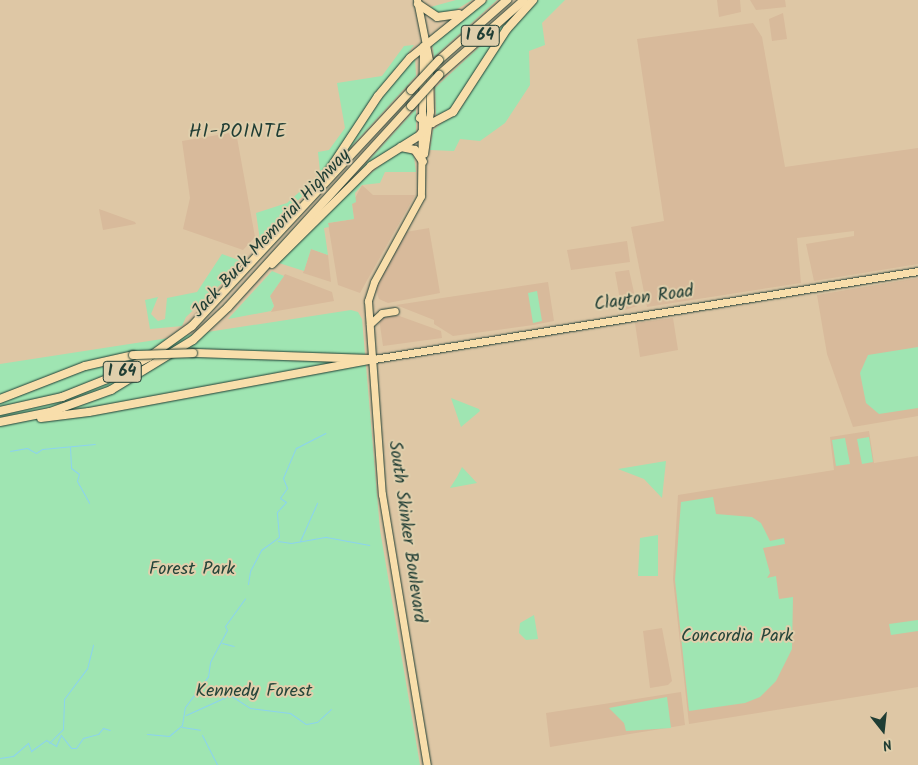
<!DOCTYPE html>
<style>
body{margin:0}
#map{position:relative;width:918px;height:765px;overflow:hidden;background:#dec7a5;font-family:Kalam,sans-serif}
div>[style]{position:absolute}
.built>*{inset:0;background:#d8ba9b}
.green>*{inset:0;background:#9fe5b2}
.stream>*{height:1px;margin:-0.5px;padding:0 0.5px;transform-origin:0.5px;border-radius:0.5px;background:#8cd3ee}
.roads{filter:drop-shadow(0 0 1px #1f3d34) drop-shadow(0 0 1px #1f3d34)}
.primary>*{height:7px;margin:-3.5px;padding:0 3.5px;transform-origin:3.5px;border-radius:3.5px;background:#f8deab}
.motorway>*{height:8px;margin:-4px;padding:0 4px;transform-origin:4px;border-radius:4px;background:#f8deab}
.bridges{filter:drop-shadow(0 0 1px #1f3d34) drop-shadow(0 0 1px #1f3d34)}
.motorway-bridge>*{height:8px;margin:-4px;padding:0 4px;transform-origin:4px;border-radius:4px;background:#f8deab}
span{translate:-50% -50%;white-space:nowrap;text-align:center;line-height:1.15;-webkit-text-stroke:4px #e0cfac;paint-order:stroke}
.shield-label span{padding:1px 4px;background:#e0cfac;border:1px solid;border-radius:4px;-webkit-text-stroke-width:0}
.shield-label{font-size:16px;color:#1f3d34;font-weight:700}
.street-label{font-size:18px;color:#1f3d34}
.park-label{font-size:18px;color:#25453a}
.neighbourhood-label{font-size:19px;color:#1f3d34;letter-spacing:1px}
.north{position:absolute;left:858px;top:705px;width:50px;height:50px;-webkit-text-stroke:4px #e0cfac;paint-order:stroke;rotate:164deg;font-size:14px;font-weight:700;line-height:20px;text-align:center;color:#1f3d34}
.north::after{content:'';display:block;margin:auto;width:18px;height:22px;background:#1f3d34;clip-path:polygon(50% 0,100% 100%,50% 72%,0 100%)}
</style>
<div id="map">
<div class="built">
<i style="clip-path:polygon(717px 0,740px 0,741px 12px,719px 17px)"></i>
<i style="clip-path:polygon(750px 0,785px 0,786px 7px,756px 10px)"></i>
<i style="clip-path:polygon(783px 13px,787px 39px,772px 41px,769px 19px)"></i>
<i style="clip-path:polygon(753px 23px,762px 37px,785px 167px,918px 148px,918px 264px,814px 281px,806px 244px,854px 236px,854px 231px,797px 238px,801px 283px,647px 307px,631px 227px,664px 221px,637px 39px)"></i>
<i style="clip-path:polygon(236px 132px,255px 237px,243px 250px,183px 229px,190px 198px,182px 141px)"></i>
<i style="clip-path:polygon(362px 185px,373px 195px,415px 195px,360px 293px,338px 285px,328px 223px,354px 219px,352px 204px)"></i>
<i style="clip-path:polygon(99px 209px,135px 222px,136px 224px,103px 230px)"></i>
<i style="clip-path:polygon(429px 228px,440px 293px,388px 303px,379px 299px,376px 290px,379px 280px,406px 232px)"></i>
<i style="clip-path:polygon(627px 241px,630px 262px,571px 270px,567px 250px)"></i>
<i style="clip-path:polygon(311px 249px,328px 255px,331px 282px,303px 273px)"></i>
<i style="clip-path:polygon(629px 270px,637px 306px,622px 311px,615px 272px)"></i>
<i style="clip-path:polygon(285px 274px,332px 292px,334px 301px,271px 312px,274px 306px,270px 296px)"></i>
<i style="clip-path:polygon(918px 278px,918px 416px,853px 427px,827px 354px,817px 295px)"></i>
<i style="clip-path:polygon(548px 282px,554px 321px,533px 325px,453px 336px,434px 324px,434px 320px,396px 305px)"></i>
<i style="clip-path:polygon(391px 313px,441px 331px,442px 338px,383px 346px,379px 318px)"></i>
<i style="clip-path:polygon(673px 318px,678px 350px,640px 357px,635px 323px)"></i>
<i style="clip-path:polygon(869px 431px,874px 463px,918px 456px,918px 687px,689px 724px,673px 579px,678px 495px,834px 470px,830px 437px)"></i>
<i style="clip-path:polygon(662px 628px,672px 681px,668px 685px,650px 688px,643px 631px)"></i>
<i style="clip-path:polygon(681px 692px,685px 725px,550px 747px,546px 713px)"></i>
</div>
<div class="green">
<i style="clip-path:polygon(456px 0,472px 0,454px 11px,435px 14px,427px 8px)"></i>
<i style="clip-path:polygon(488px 0,497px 0,434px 57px,432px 41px)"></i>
<i style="clip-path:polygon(538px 0,565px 0,542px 23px,545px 45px,529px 51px,530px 85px,505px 123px,480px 141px,460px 139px,454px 151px,430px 150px,433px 130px,461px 108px,507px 34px)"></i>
<i style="clip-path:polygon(516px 13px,457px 103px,447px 112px,436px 115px,435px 88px)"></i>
<i style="clip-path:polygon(414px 45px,315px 183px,260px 240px,256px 213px,287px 203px,316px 177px,320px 172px,318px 152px,329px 150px,345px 128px,337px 83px,382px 76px,404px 46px)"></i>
<i style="clip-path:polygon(415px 58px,416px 76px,340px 159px,396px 77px)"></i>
<i style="clip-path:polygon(416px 109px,416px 134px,361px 172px,360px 170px)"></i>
<i style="clip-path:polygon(398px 151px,410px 152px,414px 157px,416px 172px,385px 172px,380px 183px,362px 185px,355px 193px,356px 202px,352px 204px,354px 219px,328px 223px,329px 227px,324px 228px,328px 255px,311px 249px,304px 271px,279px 263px,354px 187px)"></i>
<i style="clip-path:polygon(222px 254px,244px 262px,186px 317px,182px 326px,150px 329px,145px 300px,158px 297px,151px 314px,158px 321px,165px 319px,167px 298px,197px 292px)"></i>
<i style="clip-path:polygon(272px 271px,284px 276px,270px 296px,274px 306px,271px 311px,228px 319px)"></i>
<i style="clip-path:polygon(537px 291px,542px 321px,533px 323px,528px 293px)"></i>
<i style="clip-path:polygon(351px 310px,358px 312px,362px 319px,380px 530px,420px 765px,0 765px,0 364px)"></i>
<i style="clip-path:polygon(918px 347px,918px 408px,879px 414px,866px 403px,860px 373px,868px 355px)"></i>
<i style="clip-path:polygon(451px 398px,479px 409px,480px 411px,461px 427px)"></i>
<i style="clip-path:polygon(869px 437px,873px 462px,862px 464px,857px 439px)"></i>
<i style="clip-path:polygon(845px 438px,850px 464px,836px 466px,832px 440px)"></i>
<i style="clip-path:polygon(666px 461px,662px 498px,644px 479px,618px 469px)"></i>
<i style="clip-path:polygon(462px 467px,477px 483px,450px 488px,457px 477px)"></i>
<i style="clip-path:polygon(713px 497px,716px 514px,752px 517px,761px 523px,770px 541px,784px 538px,785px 544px,763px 548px,770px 573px,767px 578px,776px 576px,779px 599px,793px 597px,792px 649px,776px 681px,760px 697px,745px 703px,689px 711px,675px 580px,681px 502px)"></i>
<i style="clip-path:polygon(658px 535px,658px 576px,638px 576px,640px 538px)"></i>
<i style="clip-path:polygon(534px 615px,538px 639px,526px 640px,519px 633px,520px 623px)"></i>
<i style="clip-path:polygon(918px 620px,918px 631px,891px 635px,889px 624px)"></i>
<i style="clip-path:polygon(667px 697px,671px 728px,626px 731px,624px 723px,609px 708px)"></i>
</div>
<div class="stream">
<i style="left:70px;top:447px;width:21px;rotate:87deg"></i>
<i style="left:71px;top:468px;width:10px;rotate:37deg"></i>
<i style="left:79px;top:474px;width:7px;rotate:106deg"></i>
<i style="left:77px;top:481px;width:25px;rotate:61deg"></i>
<i style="left:10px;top:451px;width:17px;rotate:-10deg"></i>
<i style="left:27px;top:448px;width:10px;rotate:29deg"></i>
<i style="left:36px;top:453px;width:7px;rotate:-34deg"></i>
<i style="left:42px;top:449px;width:53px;rotate:-5.4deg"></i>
<i style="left:278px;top:541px;width:13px;rotate:9deg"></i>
<i style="left:291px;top:543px;width:36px;rotate:-10deg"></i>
<i style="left:326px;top:537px;width:44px;rotate:10.5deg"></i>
<i style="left:300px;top:541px;width:42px;rotate:-65.9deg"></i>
<i style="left:248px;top:584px;width:13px;rotate:-81deg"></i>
<i style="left:250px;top:571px;width:24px;rotate:-62deg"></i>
<i style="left:261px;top:550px;width:22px;rotate:-36deg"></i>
<i style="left:279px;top:537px;width:25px;rotate:-95deg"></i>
<i style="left:277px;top:512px;width:13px;rotate:-48deg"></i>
<i style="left:286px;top:502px;width:7px;rotate:-146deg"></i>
<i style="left:280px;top:498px;width:12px;rotate:-55deg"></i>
<i style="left:287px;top:488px;width:11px;rotate:-112deg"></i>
<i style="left:283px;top:478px;width:33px;rotate:-67deg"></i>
<i style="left:296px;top:448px;width:33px;rotate:-27deg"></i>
<i style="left:222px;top:643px;width:12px;rotate:14deg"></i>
<i style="left:186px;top:715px;width:48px;rotate:-24.4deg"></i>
<i style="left:230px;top:695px;width:24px;rotate:33deg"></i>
<i style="left:250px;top:708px;width:40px;rotate:7.1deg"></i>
<i style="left:290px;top:713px;width:19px;rotate:35deg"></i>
<i style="left:306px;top:724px;width:11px;rotate:-10deg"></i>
<i style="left:317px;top:722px;width:19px;rotate:-43deg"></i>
<i style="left:182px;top:727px;width:18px;rotate:9deg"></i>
<i style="left:147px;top:734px;width:22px;rotate:5deg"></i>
<i style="left:169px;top:736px;width:17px;rotate:-40deg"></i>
<i style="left:182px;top:725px;width:18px;rotate:-81deg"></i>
<i style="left:185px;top:707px;width:38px;rotate:-53deg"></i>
<i style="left:208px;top:677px;width:15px;rotate:-82deg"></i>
<i style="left:210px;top:662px;width:36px;rotate:-62deg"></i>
<i style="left:227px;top:630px;width:4px;rotate:-117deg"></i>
<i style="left:225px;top:626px;width:34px;rotate:-54deg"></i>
<i style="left:202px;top:735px;width:34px;rotate:63deg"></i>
<i style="left:49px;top:743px;width:20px;rotate:-45deg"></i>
<i style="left:63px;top:729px;width:30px;rotate:-88deg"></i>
<i style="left:64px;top:699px;width:38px;rotate:-53deg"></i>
<i style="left:87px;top:669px;width:25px;rotate:-76deg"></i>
<i style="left:0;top:758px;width:13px;rotate:-9deg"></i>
<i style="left:13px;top:756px;width:20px;rotate:-41deg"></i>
<i style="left:28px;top:743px;width:9px;rotate:69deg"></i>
<i style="left:31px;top:751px;width:19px;rotate:-36deg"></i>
<i style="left:46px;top:740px;width:12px;rotate:31deg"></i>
<i style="left:56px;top:746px;width:12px;rotate:-66deg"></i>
<i style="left:61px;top:735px;width:16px;rotate:52deg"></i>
<i style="left:71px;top:748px;width:5px"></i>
<i style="left:76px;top:748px;width:12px;rotate:-55deg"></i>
<i style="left:83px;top:738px;width:16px;rotate:-15deg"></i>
<i style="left:98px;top:734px;width:8px;rotate:-50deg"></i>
<i style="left:103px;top:728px;width:7px;rotate:16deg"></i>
</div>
<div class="roads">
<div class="primary">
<i style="left:417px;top:0;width:61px;rotate:78.7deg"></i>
<i style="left:429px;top:60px;width:51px;rotate:88.9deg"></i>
<i style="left:430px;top:111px;width:43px;rotate:97.9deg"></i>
<i style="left:423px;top:46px;width:150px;rotate:90.8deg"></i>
<i style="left:421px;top:196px;width:98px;rotate:118.7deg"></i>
<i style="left:374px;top:282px;width:20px;rotate:108deg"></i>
<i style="left:368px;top:301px;width:194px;rotate:85.9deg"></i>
<i style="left:382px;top:494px;width:275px;rotate:80.6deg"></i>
<i style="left:370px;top:324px;width:16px;rotate:-43deg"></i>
<i style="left:382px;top:313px;width:13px;rotate:-9deg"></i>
<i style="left:374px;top:359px;width:551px;rotate:-9.19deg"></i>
</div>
<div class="motorway">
<i style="left:418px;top:4px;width:23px;rotate:34deg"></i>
<i style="left:437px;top:17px;width:22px;rotate:-8deg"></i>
<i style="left:439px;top:60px;width:91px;rotate:-41.4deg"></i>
<i style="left:439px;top:75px;width:113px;rotate:-41.4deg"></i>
<i style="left:420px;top:118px;width:13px;rotate:23deg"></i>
<i style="left:432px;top:123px;width:24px;rotate:-28deg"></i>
<i style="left:453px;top:112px;width:99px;rotate:-57deg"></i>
<i style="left:507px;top:29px;width:39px;rotate:-48deg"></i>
<i style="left:401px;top:147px;width:14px;rotate:12deg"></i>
<i style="left:415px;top:150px;width:14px;rotate:56deg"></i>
<i style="left:318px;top:187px;width:109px;rotate:-56.6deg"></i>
<i style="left:378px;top:96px;width:50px;rotate:-49.9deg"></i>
<i style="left:410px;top:58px;width:92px;rotate:-38.9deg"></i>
<i style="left:272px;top:264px;width:139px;rotate:-44.7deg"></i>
<i style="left:371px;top:166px;width:58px;rotate:-32.3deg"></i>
<i style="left:420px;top:135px;width:15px;rotate:-53deg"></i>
<i style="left:193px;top:353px;width:181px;rotate:1.9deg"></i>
<i style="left:0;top:399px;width:91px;rotate:-21.2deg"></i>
<i style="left:85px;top:366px;width:49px;rotate:-12.9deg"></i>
<i style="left:0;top:411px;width:64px;rotate:-12.7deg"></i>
<i style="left:62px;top:397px;width:48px;rotate:-21.8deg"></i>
<i style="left:107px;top:379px;width:47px;rotate:-27.6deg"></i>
<i style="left:149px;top:357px;width:53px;rotate:-35.8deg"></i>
<i style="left:192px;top:326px;width:322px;rotate:-47.1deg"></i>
<i style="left:41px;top:418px;width:48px;rotate:-7.1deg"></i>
<i style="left:89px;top:412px;width:290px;rotate:-10.5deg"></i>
<i style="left:0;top:422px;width:51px;rotate:-11.3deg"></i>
<i style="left:50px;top:412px;width:65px;rotate:-19.8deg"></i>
<i style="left:111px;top:390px;width:96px;rotate:-31.4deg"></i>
<i style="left:193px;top:340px;width:48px;rotate:-43.3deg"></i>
<i style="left:228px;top:307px;width:272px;rotate:-47.7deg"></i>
</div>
</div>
<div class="bridges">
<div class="motorway-bridge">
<i style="left:411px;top:90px;width:41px;rotate:-47deg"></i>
<i style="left:411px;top:106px;width:42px;rotate:-47.9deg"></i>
<i style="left:133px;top:355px;width:60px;rotate:-1.9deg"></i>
</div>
</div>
<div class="shield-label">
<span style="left:480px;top:36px">I 64</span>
<span style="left:122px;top:372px">I 64</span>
</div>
<div class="street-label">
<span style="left:272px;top:234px;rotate:-47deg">Jack Buck Memorial Highway</span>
<span style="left:644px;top:299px;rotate:-8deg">Clayton Road</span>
<span style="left:406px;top:532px;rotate:82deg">South Skinker Boulevard</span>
</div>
<div class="park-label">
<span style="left:192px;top:570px">Forest Park</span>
<span style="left:737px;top:637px">Concordia Park</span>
<span style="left:254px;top:692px">Kennedy Forest</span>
</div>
<div class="neighbourhood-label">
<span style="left:238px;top:133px">HI-POINTE</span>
</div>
<div class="north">N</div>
</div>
